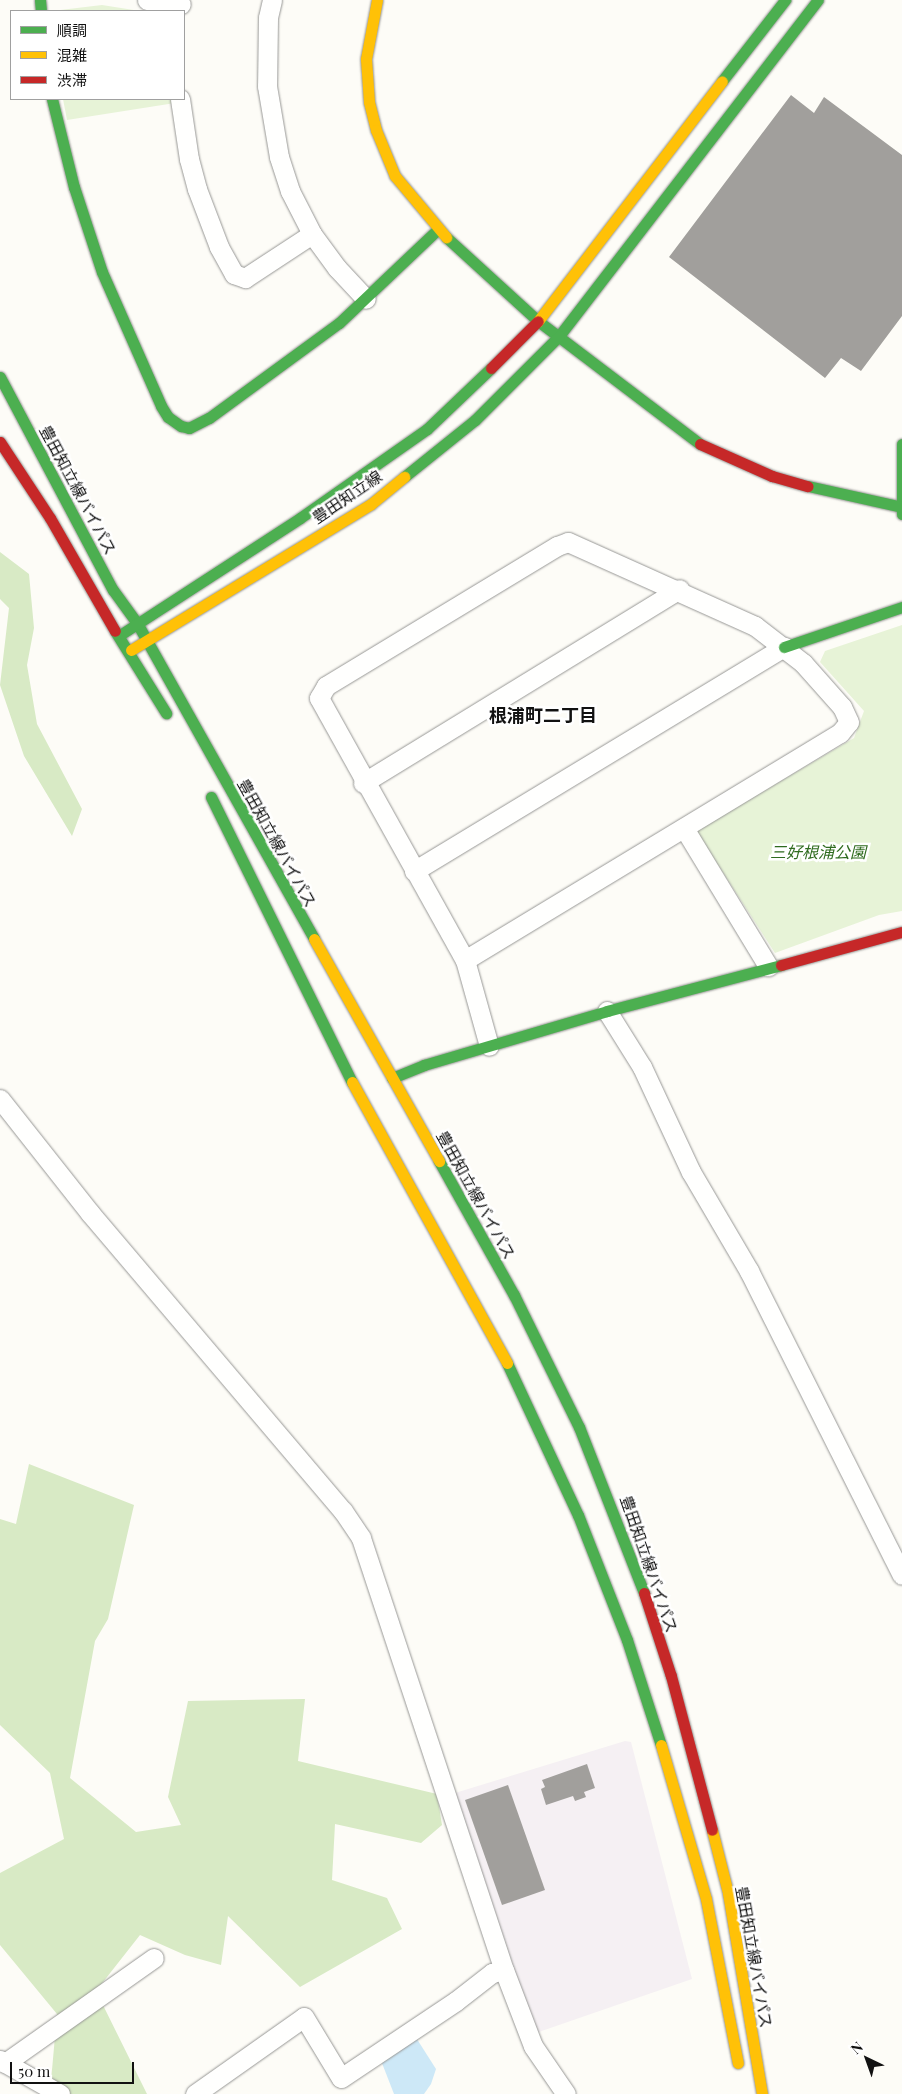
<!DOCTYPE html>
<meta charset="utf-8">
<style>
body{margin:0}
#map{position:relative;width:902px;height:2094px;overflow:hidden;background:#fdfcf7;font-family:"Playfair Display","Noto Sans JP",serif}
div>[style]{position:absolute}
.industrial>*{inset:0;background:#f5f0f3}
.green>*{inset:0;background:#e7f3d7}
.forest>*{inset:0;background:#d8eac5}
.water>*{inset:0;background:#cde8f7}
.building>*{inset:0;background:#a19f9c}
.roads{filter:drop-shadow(0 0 1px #979795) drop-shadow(0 0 1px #979795)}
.street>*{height:19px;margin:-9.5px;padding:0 9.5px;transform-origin:9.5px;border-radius:9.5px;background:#fffffe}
.fast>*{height:11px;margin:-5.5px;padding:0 5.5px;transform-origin:5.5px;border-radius:5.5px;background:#4caf50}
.slow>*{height:11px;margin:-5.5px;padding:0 5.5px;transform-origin:5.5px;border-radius:5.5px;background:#ffc107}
.jam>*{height:11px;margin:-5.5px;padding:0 5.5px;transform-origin:5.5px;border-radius:5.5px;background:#c62828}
span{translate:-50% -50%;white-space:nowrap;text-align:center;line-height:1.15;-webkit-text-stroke:5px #fff;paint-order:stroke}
.street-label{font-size:16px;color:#111}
.park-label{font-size:16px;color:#2f6b1f;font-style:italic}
.neighbourhood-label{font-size:18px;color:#111;font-weight:700}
.legend{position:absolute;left:10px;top:10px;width:175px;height:90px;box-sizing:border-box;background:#fff;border:1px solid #a0a0a0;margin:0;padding:6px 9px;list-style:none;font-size:15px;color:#111}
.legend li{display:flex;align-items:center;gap:10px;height:25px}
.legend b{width:25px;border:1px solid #a0a0a0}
.north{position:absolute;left:842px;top:2034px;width:50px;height:50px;-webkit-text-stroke:4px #fff;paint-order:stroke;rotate:318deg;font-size:14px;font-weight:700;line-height:20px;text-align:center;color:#111}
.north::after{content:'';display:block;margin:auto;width:18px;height:22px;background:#111;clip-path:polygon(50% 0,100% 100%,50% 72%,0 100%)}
.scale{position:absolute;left:10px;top:2062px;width:124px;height:22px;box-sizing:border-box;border:2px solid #111;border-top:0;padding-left:6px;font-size:15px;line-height:18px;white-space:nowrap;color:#111;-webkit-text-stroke:4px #fff;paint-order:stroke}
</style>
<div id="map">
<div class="industrial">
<i style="clip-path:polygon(625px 1741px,631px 1742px,692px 1979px,533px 2034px,455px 1793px)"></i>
</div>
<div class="green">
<i style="clip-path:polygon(102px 5px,140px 11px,52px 11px)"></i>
<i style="clip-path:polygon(63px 99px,174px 99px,175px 103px,67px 120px)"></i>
<i style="clip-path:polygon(902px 625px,902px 911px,879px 915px,775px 953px,696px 831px,854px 738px,864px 711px,820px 662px,825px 651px)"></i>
</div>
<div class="forest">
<i style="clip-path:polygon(0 552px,29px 574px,34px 628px,27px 665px,37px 724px,82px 809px,72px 836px,24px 756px,0 685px,9px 608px,0 599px)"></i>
<i style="clip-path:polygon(29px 1464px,134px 1505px,108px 1619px,95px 1641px,70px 1778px,136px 1832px,181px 1825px,168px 1797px,188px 1701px,305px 1699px,298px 1761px,437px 1794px,442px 1825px,421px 1843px,335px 1824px,332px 1880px,387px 1898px,402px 1929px,300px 1987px,228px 1916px,221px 1965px,185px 1955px,140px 1935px,96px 1991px,147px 2094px,70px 2094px,51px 2081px,57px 2014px,0 1945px,0 1873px,64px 1839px,50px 1773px,0 1725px,0 1519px,16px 1524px)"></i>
</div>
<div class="water">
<i style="clip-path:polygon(415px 2036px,436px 2069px,431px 2084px,424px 2094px,394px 2094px,380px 2058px)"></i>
</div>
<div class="building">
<i style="clip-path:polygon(791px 95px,814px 113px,824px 97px,902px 155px,902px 316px,861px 371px,841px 358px,825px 378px,669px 257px)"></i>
<i style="clip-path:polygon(587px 1764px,595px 1788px,584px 1792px,586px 1797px,575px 1801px,573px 1796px,546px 1805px,541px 1789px,545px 1787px,542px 1780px)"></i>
<i style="clip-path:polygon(508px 1785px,545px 1890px,502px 1905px,465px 1800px)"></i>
</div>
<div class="roads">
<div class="street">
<i style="left:147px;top:0;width:34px;rotate:7deg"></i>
<i style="left:272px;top:0;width:18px;rotate:103deg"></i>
<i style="left:268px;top:18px;width:68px;rotate:90.8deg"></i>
<i style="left:267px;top:86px;width:72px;rotate:80.4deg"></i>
<i style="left:279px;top:157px;width:36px;rotate:72deg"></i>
<i style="left:290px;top:191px;width:48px;rotate:62.9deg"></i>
<i style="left:312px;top:234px;width:42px;rotate:53.7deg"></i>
<i style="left:337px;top:268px;width:42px;rotate:46.9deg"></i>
<i style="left:180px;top:99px;width:61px;rotate:81.5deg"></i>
<i style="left:189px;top:159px;width:31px;rotate:75deg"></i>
<i style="left:197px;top:189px;width:62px;rotate:69.2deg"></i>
<i style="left:219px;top:247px;width:31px;rotate:61deg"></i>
<i style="left:234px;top:274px;width:12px;rotate:20deg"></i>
<i style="left:245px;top:278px;width:80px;rotate:-33.3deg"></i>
<i style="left:363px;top:783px;width:371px;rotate:-31.5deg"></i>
<i style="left:684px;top:828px;width:162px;rotate:58.7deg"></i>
<i style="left:414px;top:871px;width:433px;rotate:-31.2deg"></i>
<i style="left:465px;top:960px;width:438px;rotate:-31.2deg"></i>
<i style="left:840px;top:733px;width:14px;rotate:-51deg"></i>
<i style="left:849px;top:722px;width:17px;rotate:-115deg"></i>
<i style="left:842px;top:707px;width:59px;rotate:-131.6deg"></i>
<i style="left:803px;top:663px;width:61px;rotate:-142.4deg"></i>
<i style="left:755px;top:626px;width:205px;rotate:-155.8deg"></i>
<i style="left:568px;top:542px;width:12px;rotate:160deg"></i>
<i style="left:557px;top:546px;width:270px;rotate:148.8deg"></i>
<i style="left:326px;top:686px;width:14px;rotate:120deg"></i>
<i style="left:319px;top:698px;width:300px;rotate:60.9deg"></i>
<i style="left:465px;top:960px;width:89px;rotate:74.4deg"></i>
<i style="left:607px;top:1011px;width:66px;rotate:58deg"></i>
<i style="left:642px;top:1067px;width:116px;rotate:65deg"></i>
<i style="left:691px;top:1172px;width:115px;rotate:59.6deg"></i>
<i style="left:749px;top:1271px;width:340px;rotate:63.3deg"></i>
<i style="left:0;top:1099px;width:145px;rotate:51.7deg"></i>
<i style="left:90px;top:1213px;width:391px;rotate:49.7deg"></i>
<i style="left:343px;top:1511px;width:32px;rotate:56deg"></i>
<i style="left:361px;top:1538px;width:455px;rotate:71.7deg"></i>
<i style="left:504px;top:1970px;width:81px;rotate:69.1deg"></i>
<i style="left:533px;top:2046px;width:58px;rotate:55.5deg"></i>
<i style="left:0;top:2060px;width:69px;rotate:29.5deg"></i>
<i style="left:5px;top:2063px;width:182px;rotate:-35.2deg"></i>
<i style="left:195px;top:2094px;width:133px;rotate:-35.2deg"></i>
<i style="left:304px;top:2017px;width:71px;rotate:58.8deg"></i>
<i style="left:341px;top:2078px;width:138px;rotate:-33.8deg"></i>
<i style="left:456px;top:2001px;width:46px;rotate:-37.9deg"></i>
<i style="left:492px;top:1973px;width:12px;rotate:-14deg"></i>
</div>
<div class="fast">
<i style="left:40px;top:0;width:11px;rotate:85deg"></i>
<i style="left:722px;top:81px;width:103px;rotate:-52.1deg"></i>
<i style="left:52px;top:99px;width:91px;rotate:76deg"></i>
<i style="left:74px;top:187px;width:89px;rotate:71.8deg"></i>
<i style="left:102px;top:272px;width:146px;rotate:66.2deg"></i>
<i style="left:161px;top:406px;width:13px;rotate:58deg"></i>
<i style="left:168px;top:417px;width:16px;rotate:35deg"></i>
<i style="left:181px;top:426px;width:8px;rotate:14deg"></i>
<i style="left:189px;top:428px;width:22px;rotate:-27deg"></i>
<i style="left:209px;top:418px;width:161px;rotate:-36.2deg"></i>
<i style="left:339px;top:323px;width:137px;rotate:-43.5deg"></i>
<i style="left:446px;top:237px;width:125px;rotate:42.4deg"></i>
<i style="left:538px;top:321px;width:203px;rotate:37.2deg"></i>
<i style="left:559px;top:336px;width:424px;rotate:-52.4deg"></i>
<i style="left:0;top:377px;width:241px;rotate:62.1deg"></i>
<i style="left:113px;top:590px;width:41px;rotate:54deg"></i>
<i style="left:137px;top:623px;width:362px;rotate:60.7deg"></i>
<i style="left:902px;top:444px;width:70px;rotate:90deg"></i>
<i style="left:404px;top:477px;width:91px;rotate:-38.8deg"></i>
<i style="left:475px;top:420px;width:119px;rotate:-45deg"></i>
<i style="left:808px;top:486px;width:96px;rotate:12.6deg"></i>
<i style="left:115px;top:631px;width:97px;rotate:58.1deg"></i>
<i style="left:123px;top:633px;width:211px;rotate:-33deg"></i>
<i style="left:300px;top:518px;width:155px;rotate:-35deg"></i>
<i style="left:427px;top:429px;width:88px;rotate:-43.6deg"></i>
<i style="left:784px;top:647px;width:125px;rotate:-18.7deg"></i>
<i style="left:211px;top:797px;width:318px;rotate:63.7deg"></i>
<i style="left:392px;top:1078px;width:35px;rotate:-22deg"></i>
<i style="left:424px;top:1065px;width:191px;rotate:-16.4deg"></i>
<i style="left:607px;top:1011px;width:180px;rotate:-14.8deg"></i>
<i style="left:439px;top:1161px;width:154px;rotate:60.8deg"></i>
<i style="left:514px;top:1295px;width:147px;rotate:63.8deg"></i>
<i style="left:579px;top:1427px;width:178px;rotate:68.6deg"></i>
<i style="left:507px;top:1363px;width:168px;rotate:65deg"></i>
<i style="left:578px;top:1515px;width:134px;rotate:68.6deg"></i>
<i style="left:627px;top:1640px;width:110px;rotate:72.1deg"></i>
</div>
<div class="slow">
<i style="left:377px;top:0;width:60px;rotate:100.6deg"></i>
<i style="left:366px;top:59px;width:43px;rotate:86deg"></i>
<i style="left:369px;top:102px;width:29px;rotate:76deg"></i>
<i style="left:376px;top:130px;width:50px;rotate:67.6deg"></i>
<i style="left:395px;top:176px;width:80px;rotate:50.1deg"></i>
<i style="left:538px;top:321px;width:302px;rotate:-52.5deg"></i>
<i style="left:131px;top:650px;width:281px;rotate:-31.3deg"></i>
<i style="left:371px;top:504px;width:43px;rotate:-39.3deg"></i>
<i style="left:314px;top:939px;width:255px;rotate:60.6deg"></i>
<i style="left:352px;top:1082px;width:321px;rotate:61.1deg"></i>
<i style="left:661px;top:1745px;width:160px;rotate:73.7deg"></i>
<i style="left:706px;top:1899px;width:167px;rotate:79deg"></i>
<i style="left:712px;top:1830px;width:65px;rotate:75.7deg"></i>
<i style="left:728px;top:1893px;width:204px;rotate:80.4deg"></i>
</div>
<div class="jam">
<i style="left:491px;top:368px;width:66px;rotate:-45deg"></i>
<i style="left:0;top:442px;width:91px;rotate:56.7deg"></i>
<i style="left:50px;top:518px;width:130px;rotate:60.1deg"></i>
<i style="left:700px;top:444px;width:79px;rotate:24deg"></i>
<i style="left:772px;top:476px;width:37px;rotate:16deg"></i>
<i style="left:781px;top:965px;width:125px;rotate:-15.3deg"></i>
<i style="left:644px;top:1593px;width:87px;rotate:72deg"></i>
<i style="left:671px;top:1676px;width:159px;rotate:75.1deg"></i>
</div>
</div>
<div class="street-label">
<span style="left:78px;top:490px;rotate:62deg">豊田知立線バイパス</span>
<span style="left:347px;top:497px;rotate:-34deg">豊田知立線</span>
<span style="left:277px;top:843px;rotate:61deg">豊田知立線バイパス</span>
<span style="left:476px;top:1195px;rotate:61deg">豊田知立線バイパス</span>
<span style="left:649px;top:1564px;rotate:71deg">豊田知立線バイパス</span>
<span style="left:754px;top:1957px;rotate:80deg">豊田知立線バイパス</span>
</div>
<div class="park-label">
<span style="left:818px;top:852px">三好根浦公園</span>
</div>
<div class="neighbourhood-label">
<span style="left:543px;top:715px">根浦町二丁目</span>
</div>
<ul class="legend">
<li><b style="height:6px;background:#4caf50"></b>順調</li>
<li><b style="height:6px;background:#ffc107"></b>混雑</li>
<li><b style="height:6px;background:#c62828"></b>渋滞</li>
</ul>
<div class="north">N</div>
<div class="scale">50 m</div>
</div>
